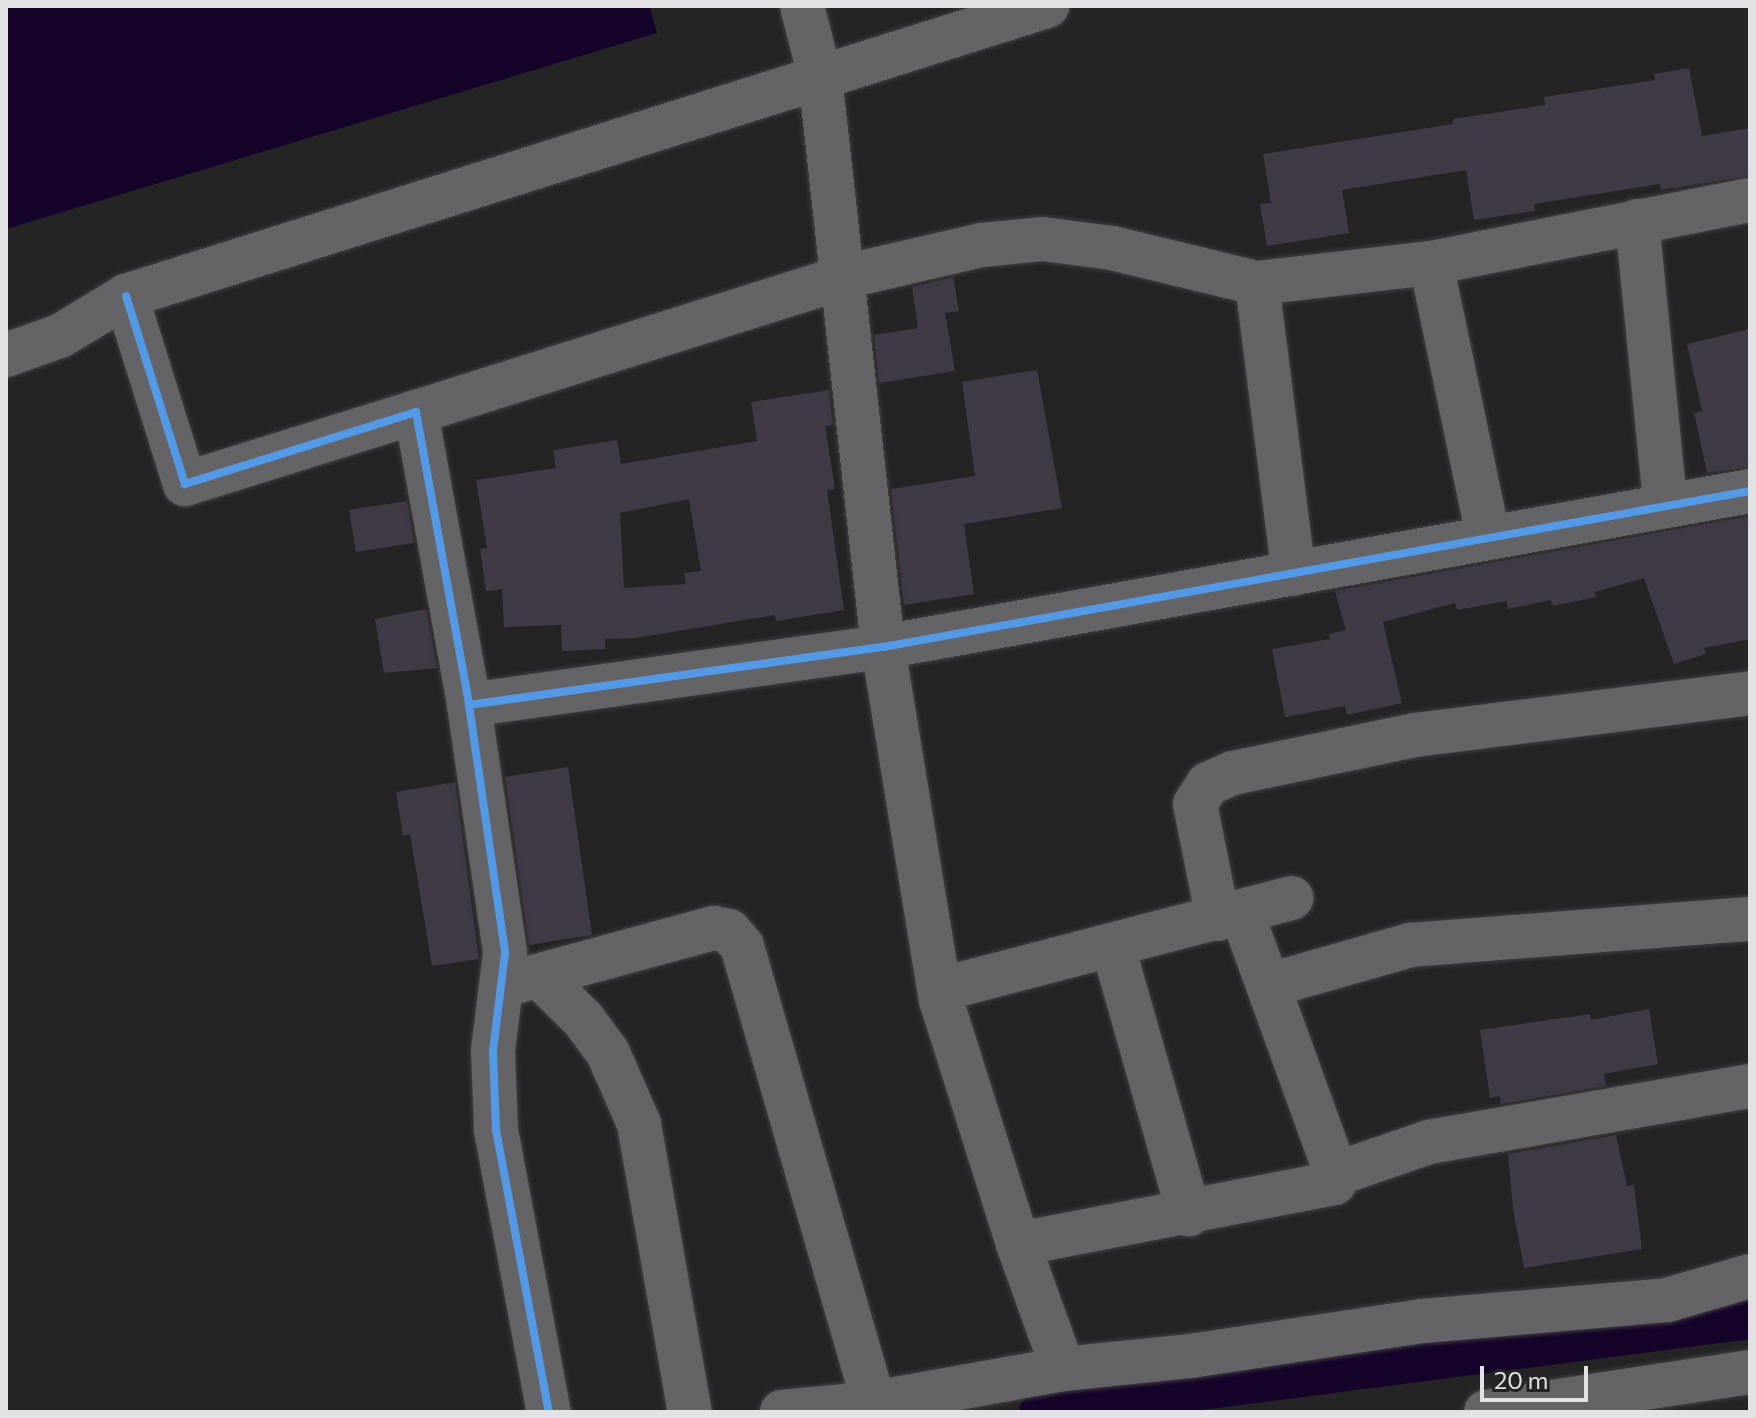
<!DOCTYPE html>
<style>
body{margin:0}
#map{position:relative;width:1756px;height:1418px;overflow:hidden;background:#242425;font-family:Commissioner,sans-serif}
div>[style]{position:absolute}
.water>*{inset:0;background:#16032a}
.canal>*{height:38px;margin:-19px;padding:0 19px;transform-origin:19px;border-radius:19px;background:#16032a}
.building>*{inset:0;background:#403946}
.roads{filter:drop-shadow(0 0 2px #403f41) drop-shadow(0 0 2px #403f41)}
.minor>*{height:44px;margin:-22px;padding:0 22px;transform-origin:22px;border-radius:22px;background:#646365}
.cycleway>*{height:8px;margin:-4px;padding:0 4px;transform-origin:4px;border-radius:4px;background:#5399e6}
span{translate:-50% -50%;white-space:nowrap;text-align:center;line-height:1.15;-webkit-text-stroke:7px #242326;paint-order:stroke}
.frame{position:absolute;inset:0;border:8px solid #e2e1e4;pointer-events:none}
.scale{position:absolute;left:1480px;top:1366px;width:108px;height:36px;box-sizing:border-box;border:4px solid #e2e1e4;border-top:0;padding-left:10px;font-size:24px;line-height:28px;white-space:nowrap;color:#e2e1e4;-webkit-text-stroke:6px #242326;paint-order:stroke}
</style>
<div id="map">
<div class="water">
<i style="clip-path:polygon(6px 6px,649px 6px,657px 33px,6px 229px)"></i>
</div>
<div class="canal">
<i style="left:1038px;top:1412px;width:718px;rotate:-7.36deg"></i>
</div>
<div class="building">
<i style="clip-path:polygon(1689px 68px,1702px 136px,1750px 128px,1750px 176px,1661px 190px,1660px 184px,1534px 204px,1535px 211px,1474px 220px,1466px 170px,1342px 190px,1349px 233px,1267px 246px,1260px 204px,1271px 203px,1263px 154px,1453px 124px,1453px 119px,1545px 105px,1544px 97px,1655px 80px,1654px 74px)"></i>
<i style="clip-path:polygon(953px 277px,959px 311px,945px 313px,955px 371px,879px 383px,874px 335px,918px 328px,912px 287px)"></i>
<i style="clip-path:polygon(1750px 329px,1750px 467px,1707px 473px,1694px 413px,1702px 411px,1687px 344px)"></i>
<i style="clip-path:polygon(1037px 370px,1062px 508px,964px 524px,974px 594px,904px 605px,891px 489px,975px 476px,962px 382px)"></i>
<i style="clip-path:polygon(evenodd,829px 390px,833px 425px,825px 426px,835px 489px,827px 490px,844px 610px,776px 621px,775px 615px,636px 638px,605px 639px,605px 649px,562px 651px,561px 625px,504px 627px,502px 589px,486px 591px,480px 549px,487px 548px,476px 480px,556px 468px,553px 450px,617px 440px,621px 464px,757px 441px,751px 402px,829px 390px,689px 499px,701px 571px,684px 573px,686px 584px,624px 588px,620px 513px,689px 499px)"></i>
<i style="clip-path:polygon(407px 501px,414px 543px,356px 552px,349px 510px)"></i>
<i style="clip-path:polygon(1750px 516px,1750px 639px,1704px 648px,1706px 654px,1674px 664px,1644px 578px,1595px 592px,1596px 597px,1553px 606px,1551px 600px,1508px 609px,1506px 601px,1457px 610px,1455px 603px,1383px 622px,1402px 703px,1347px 715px,1345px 706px,1285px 717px,1272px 649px,1330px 639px,1329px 634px,1346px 630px,1335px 591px)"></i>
<i style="clip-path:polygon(426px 609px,437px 668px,384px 673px,375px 619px)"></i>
<i style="clip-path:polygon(568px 767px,592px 935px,529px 945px,505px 777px)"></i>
<i style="clip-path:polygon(455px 782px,479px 959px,432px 966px,410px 834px,403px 836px,396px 792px)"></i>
<i style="clip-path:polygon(1649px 1009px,1658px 1064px,1604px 1074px,1606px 1086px,1501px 1104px,1500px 1096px,1490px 1098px,1480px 1030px,1590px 1014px,1591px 1020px)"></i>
<i style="clip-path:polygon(1616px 1135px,1627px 1186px,1634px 1185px,1642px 1249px,1524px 1268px,1513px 1209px,1508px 1154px)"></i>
</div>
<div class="roads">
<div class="minor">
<i style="left:802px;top:6px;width:72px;rotate:75.6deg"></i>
<i style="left:820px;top:76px;width:574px;rotate:83.7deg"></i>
<i style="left:883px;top:647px;width:358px;rotate:80.7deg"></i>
<i style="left:1637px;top:221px;width:284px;rotate:84.3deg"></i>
<i style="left:1431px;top:263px;width:279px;rotate:78.2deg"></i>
<i style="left:1257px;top:283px;width:175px;rotate:-6.6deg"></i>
<i style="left:1431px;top:263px;width:325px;rotate:-11.2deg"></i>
<i style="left:126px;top:296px;width:197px;rotate:72.6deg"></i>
<i style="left:185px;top:484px;width:242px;rotate:-17.3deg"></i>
<i style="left:416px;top:412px;width:298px;rotate:79.7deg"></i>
<i style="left:469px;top:705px;width:251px;rotate:81.7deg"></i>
<i style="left:505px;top:953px;width:99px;rotate:97deg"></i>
<i style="left:493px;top:1051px;width:79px;rotate:87.8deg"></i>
<i style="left:496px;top:1130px;width:287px;rotate:79.4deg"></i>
<i style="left:6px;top:355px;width:57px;rotate:-19.4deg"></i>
<i style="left:60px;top:336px;width:77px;rotate:-31.2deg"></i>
<i style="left:126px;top:296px;width:966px;rotate:-17.48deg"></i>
<i style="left:416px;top:412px;width:448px;rotate:-17.5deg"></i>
<i style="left:843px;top:277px;width:143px;rotate:-13deg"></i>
<i style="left:982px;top:245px;width:60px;rotate:-5.7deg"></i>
<i style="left:1042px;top:239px;width:71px;rotate:7.3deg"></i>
<i style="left:1112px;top:248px;width:149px;rotate:13.6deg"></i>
<i style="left:1257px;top:283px;width:293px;rotate:82.8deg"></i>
<i style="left:469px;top:705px;width:418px;rotate:-8deg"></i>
<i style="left:883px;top:647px;width:881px;rotate:-10.2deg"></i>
<i style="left:1218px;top:919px;width:117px;rotate:-101.3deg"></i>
<i style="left:1195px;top:804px;width:24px;rotate:-57deg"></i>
<i style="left:1208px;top:784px;width:27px;rotate:-24deg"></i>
<i style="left:1233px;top:773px;width:186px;rotate:-11.8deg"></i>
<i style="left:1415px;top:735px;width:338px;rotate:-7.1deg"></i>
<i style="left:1113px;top:947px;width:278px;rotate:74.1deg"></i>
<i style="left:540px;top:977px;width:60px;rotate:44.3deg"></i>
<i style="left:583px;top:1019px;width:42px;rotate:53.7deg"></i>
<i style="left:608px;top:1053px;width:77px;rotate:66.4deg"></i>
<i style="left:639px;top:1124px;width:292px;rotate:80deg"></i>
<i style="left:504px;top:985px;width:218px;rotate:-15.2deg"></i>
<i style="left:714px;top:928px;width:15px;rotate:11deg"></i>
<i style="left:729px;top:931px;width:20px;rotate:49deg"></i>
<i style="left:742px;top:946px;width:476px;rotate:73.9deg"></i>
<i style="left:1270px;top:985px;width:146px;rotate:-15.9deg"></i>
<i style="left:1410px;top:945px;width:341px;rotate:-4.4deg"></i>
<i style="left:1336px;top:1174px;width:98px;rotate:-19deg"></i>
<i style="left:1429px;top:1142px;width:326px;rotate:-9.9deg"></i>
<i style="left:1018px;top:1244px;width:322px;rotate:-10.9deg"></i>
<i style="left:1334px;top:1183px;width:18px;rotate:-93deg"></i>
<i style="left:1333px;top:1165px;width:268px;rotate:-109.9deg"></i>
<i style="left:1063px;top:1369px;width:133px;rotate:-109.8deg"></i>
<i style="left:1018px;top:1244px;width:256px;rotate:-107.5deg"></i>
<i style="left:941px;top:1000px;width:13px;rotate:-67deg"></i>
<i style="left:946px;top:988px;width:357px;rotate:-14.6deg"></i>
<i style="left:782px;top:1412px;width:92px;rotate:-5.6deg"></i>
<i style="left:874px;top:1403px;width:192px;rotate:-10.2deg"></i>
<i style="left:1063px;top:1369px;width:129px;rotate:-5.8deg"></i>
<i style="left:1191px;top:1356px;width:235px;rotate:-8.6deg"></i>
<i style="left:1423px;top:1321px;width:245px;rotate:-4.9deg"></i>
<i style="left:1667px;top:1300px;width:86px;rotate:-16.1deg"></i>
<i style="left:1486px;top:1412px;width:267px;rotate:-8.6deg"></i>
</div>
</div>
<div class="cycleway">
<i style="left:126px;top:296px;width:197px;rotate:72.6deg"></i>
<i style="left:185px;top:484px;width:242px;rotate:-17.3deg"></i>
<i style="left:416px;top:412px;width:298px;rotate:79.7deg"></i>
<i style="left:469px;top:705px;width:251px;rotate:81.7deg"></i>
<i style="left:505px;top:953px;width:99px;rotate:97deg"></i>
<i style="left:493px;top:1051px;width:79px;rotate:87.8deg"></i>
<i style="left:496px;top:1130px;width:287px;rotate:79.4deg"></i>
<i style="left:469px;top:705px;width:418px;rotate:-8deg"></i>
<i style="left:883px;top:647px;width:881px;rotate:-10.2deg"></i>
</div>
<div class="frame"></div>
<div class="scale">20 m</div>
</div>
